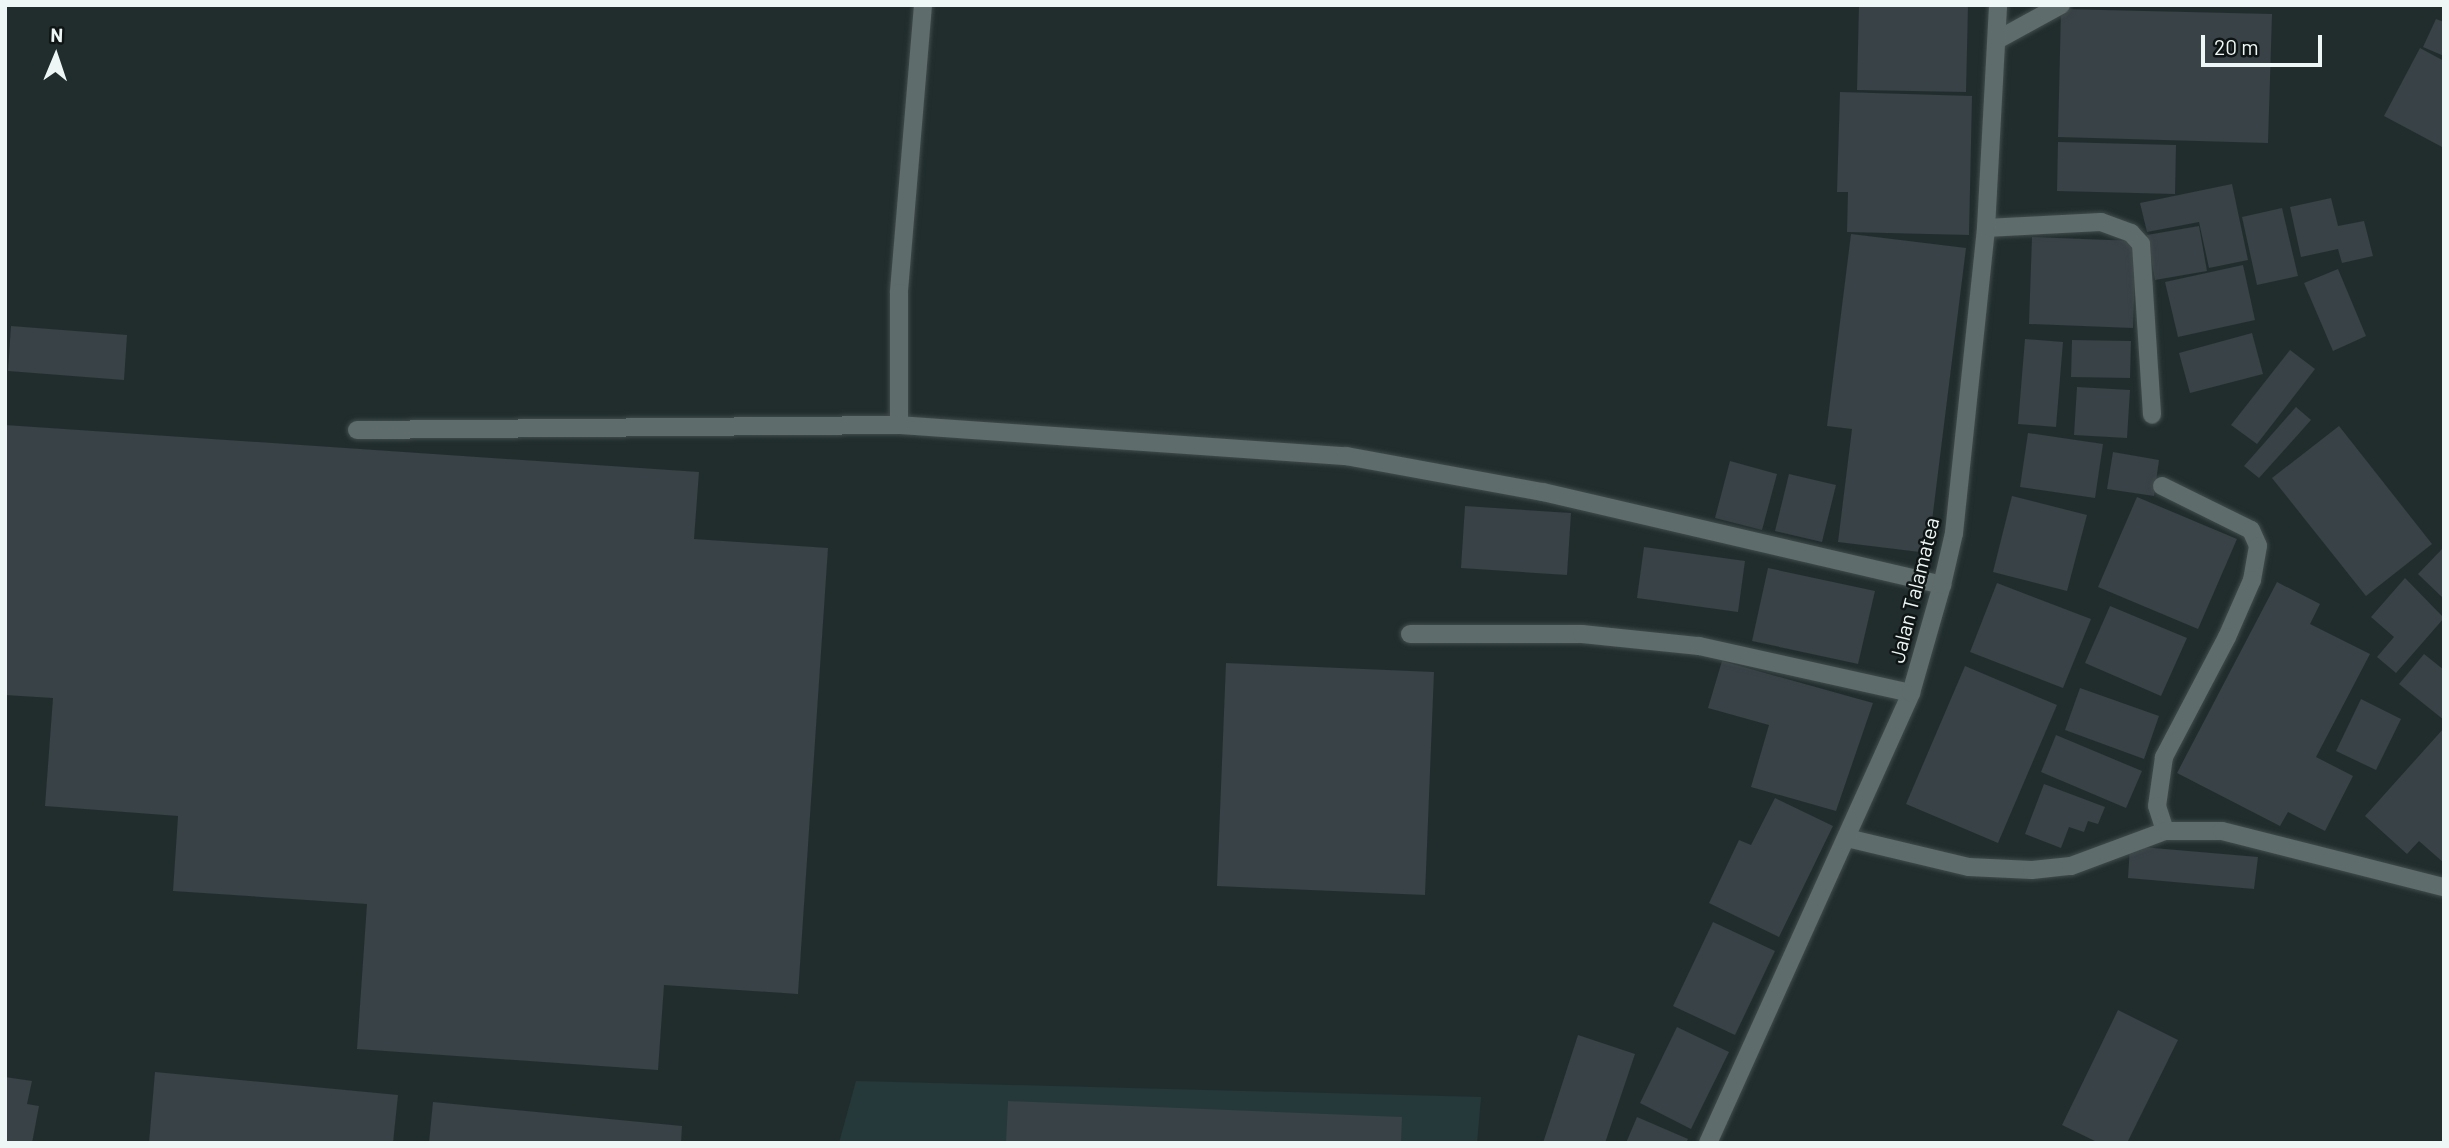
<!DOCTYPE html>
<style>
body{margin:0}
#map{position:relative;width:2449px;height:1148px;overflow:hidden;background:#212d2d;font-family:Barlow,sans-serif}
div>[style]{position:absolute}
.built>*{inset:0;background:#25393a}
.building>*{inset:0;background:#384247}
.roads{filter:drop-shadow(0 0 2px #414b4c) drop-shadow(0 0 2px #414b4c)}
.minor>*{height:18px;margin:-9px;padding:0 9px;transform-origin:9px;border-radius:9px;background:#5f6c6c}
span{translate:-50% -50%;white-space:nowrap;text-align:center;line-height:1.15;-webkit-text-stroke:5px #0f1414;paint-order:stroke}
.street-label{font-size:21px;color:#eef6f6}
.frame{position:absolute;inset:0;border:7px solid #eef6f6;pointer-events:none}
.north{position:absolute;left:21px;top:21px;width:70px;height:70px;-webkit-text-stroke:5px #0f1414;paint-order:stroke;rotate:2deg;font-size:19px;font-weight:700;line-height:28px;text-align:center;color:#eef6f6}
.north::after{content:'';display:block;margin:auto;width:24px;height:32px;background:#eef6f6;clip-path:polygon(50% 0,100% 100%,50% 72%,0 100%)}
.scale{position:absolute;left:2201px;top:35px;width:121px;height:32px;box-sizing:border-box;border:4px solid #eef6f6;border-top:0;padding-left:9px;font-size:21px;line-height:24px;white-space:nowrap;color:#eef6f6;-webkit-text-stroke:5px #0f1414;paint-order:stroke}
</style>
<div id="map">
<div class="built">
<i style="clip-path:polygon(856px 1081px,1481px 1097px,1477px 1143px,839px 1143px)"></i>
</div>
<div class="building">
<i style="clip-path:polygon(1859px 5px,1968px 5px,1966px 92px,1857px 90px)"></i>
<i style="clip-path:polygon(2061px 9px,2272px 14px,2268px 143px,2058px 137px)"></i>
<i style="clip-path:polygon(2436px 19px,2444px 22px,2444px 56px,2423px 47px)"></i>
<i style="clip-path:polygon(2420px 48px,2444px 61px,2444px 148px,2384px 116px)"></i>
<i style="clip-path:polygon(1840px 92px,1972px 96px,1969px 235px,1847px 232px,1848px 192px,1837px 192px)"></i>
<i style="clip-path:polygon(2058px 142px,2176px 145px,2175px 194px,2057px 191px)"></i>
<i style="clip-path:polygon(2232px 184px,2248px 260px,2209px 268px,2199px 222px,2147px 232px,2140px 203px)"></i>
<i style="clip-path:polygon(2331px 198px,2338px 226px,2364px 221px,2373px 256px,2342px 263px,2338px 249px,2301px 257px,2290px 207px)"></i>
<i style="clip-path:polygon(2282px 208px,2298px 276px,2257px 285px,2242px 217px)"></i>
<i style="clip-path:polygon(2199px 226px,2207px 271px,2155px 280px,2147px 235px)"></i>
<i style="clip-path:polygon(1851px 234px,1966px 248px,1928px 553px,1838px 542px,1852px 429px,1827px 426px)"></i>
<i style="clip-path:polygon(2032px 237px,2136px 241px,2133px 328px,2029px 324px)"></i>
<i style="clip-path:polygon(2243px 265px,2255px 320px,2178px 337px,2165px 282px)"></i>
<i style="clip-path:polygon(2338px 269px,2366px 336px,2333px 351px,2304px 283px)"></i>
<i style="clip-path:polygon(11px 326px,127px 335px,124px 380px,8px 371px)"></i>
<i style="clip-path:polygon(2252px 333px,2263px 374px,2190px 393px,2179px 353px)"></i>
<i style="clip-path:polygon(2025px 339px,2063px 342px,2056px 427px,2018px 424px)"></i>
<i style="clip-path:polygon(2072px 340px,2131px 341px,2130px 378px,2071px 377px)"></i>
<i style="clip-path:polygon(2290px 350px,2315px 369px,2257px 444px,2231px 425px)"></i>
<i style="clip-path:polygon(2077px 387px,2130px 390px,2127px 438px,2074px 435px)"></i>
<i style="clip-path:polygon(2296px 407px,2311px 420px,2259px 478px,2244px 466px)"></i>
<i style="clip-path:polygon(5px 425px,699px 472px,694px 539px,828px 548px,798px 994px,664px 985px,658px 1070px,357px 1049px,367px 904px,173px 891px,178px 816px,45px 806px,53px 698px,5px 695px)"></i>
<i style="clip-path:polygon(2339px 426px,2432px 544px,2366px 596px,2272px 478px)"></i>
<i style="clip-path:polygon(2028px 433px,2103px 444px,2095px 498px,2020px 487px)"></i>
<i style="clip-path:polygon(2113px 452px,2159px 460px,2154px 496px,2107px 489px)"></i>
<i style="clip-path:polygon(1730px 461px,1777px 474px,1762px 530px,1715px 518px)"></i>
<i style="clip-path:polygon(1789px 474px,1836px 485px,1822px 542px,1775px 531px)"></i>
<i style="clip-path:polygon(2012px 496px,2087px 515px,2067px 591px,1993px 572px)"></i>
<i style="clip-path:polygon(2137px 497px,2237px 539px,2198px 629px,2098px 587px)"></i>
<i style="clip-path:polygon(1465px 506px,1571px 513px,1567px 575px,1461px 568px)"></i>
<i style="clip-path:polygon(1644px 547px,1745px 561px,1738px 612px,1637px 598px)"></i>
<i style="clip-path:polygon(2444px 547px,2444px 599px,2418px 574px)"></i>
<i style="clip-path:polygon(1768px 568px,1875px 591px,1858px 664px,1752px 641px)"></i>
<i style="clip-path:polygon(2405px 578px,2444px 618px,2396px 673px,2377px 657px,2394px 637px,2371px 617px)"></i>
<i style="clip-path:polygon(2277px 582px,2320px 604px,2310px 624px,2370px 654px,2316px 757px,2353px 776px,2325px 831px,2288px 812px,2280px 826px,2177px 773px)"></i>
<i style="clip-path:polygon(1997px 583px,2091px 619px,2063px 688px,1970px 652px)"></i>
<i style="clip-path:polygon(2110px 606px,2187px 638px,2161px 696px,2085px 663px)"></i>
<i style="clip-path:polygon(2424px 654px,2444px 670px,2444px 720px,2399px 684px)"></i>
<i style="clip-path:polygon(1722px 661px,1873px 703px,1836px 811px,1751px 787px,1769px 725px,1708px 708px)"></i>
<i style="clip-path:polygon(1226px 663px,1434px 672px,1425px 895px,1217px 886px)"></i>
<i style="clip-path:polygon(1965px 666px,2057px 705px,1998px 843px,1906px 804px)"></i>
<i style="clip-path:polygon(2080px 688px,2159px 716px,2144px 759px,2065px 730px)"></i>
<i style="clip-path:polygon(2361px 699px,2401px 719px,2376px 770px,2336px 751px)"></i>
<i style="clip-path:polygon(2444px 728px,2444px 863px,2419px 841px,2407px 854px,2365px 816px)"></i>
<i style="clip-path:polygon(2056px 735px,2142px 771px,2126px 808px,2041px 772px)"></i>
<i style="clip-path:polygon(2044px 784px,2105px 807px,2098px 824px,2088px 821px,2084px 832px,2069px 827px,2061px 848px,2025px 834px)"></i>
<i style="clip-path:polygon(1775px 798px,1833px 826px,1779px 937px,1709px 903px,1739px 840px,1751px 845px)"></i>
<i style="clip-path:polygon(2130px 846px,2258px 857px,2254px 889px,2128px 878px)"></i>
<i style="clip-path:polygon(1713px 922px,1775px 951px,1735px 1035px,1673px 1006px)"></i>
<i style="clip-path:polygon(2118px 1010px,2178px 1040px,2127px 1143px,2099px 1143px,2062px 1125px)"></i>
<i style="clip-path:polygon(1677px 1027px,1729px 1052px,1691px 1129px,1640px 1103px)"></i>
<i style="clip-path:polygon(1578px 1035px,1635px 1054px,1605px 1143px,1543px 1143px)"></i>
<i style="clip-path:polygon(155px 1072px,398px 1095px,393px 1143px,149px 1143px)"></i>
<i style="clip-path:polygon(5px 1077px,32px 1081px,27px 1104px,39px 1106px,32px 1143px,5px 1143px)"></i>
<i style="clip-path:polygon(1008px 1101px,1402px 1117px,1401px 1143px,1006px 1143px)"></i>
<i style="clip-path:polygon(433px 1102px,682px 1126px,681px 1143px,429px 1143px)"></i>
<i style="clip-path:polygon(1637px 1117px,1688px 1139px,1686px 1143px,1626px 1143px)"></i>
</div>
<div class="roads">
<div class="minor">
<i style="left:923px;top:5px;width:289px;rotate:94.8deg"></i>
<i style="left:899px;top:293px;width:132px;rotate:90deg"></i>
<i style="left:899px;top:425px;width:448px;rotate:4deg"></i>
<i style="left:1346px;top:456px;width:200px;rotate:10.4deg"></i>
<i style="left:1543px;top:492px;width:410px;rotate:13.1deg"></i>
<i style="left:1997px;top:40px;width:73px;rotate:-28.7deg"></i>
<i style="left:1986px;top:228px;width:115px;rotate:-3deg"></i>
<i style="left:2101px;top:222px;width:32px;rotate:20deg"></i>
<i style="left:2131px;top:233px;width:15px;rotate:48deg"></i>
<i style="left:2141px;top:244px;width:171px;rotate:86.3deg"></i>
<i style="left:357px;top:430px;width:542px;rotate:-0.53deg"></i>
<i style="left:2162px;top:486px;width:99px;rotate:26.3deg"></i>
<i style="left:2251px;top:530px;width:17px;rotate:66deg"></i>
<i style="left:2258px;top:546px;width:35px;rotate:100deg"></i>
<i style="left:2252px;top:580px;width:62px;rotate:113.7deg"></i>
<i style="left:2227px;top:637px;width:136px;rotate:117.7deg"></i>
<i style="left:2164px;top:757px;width:49px;rotate:98.1deg"></i>
<i style="left:2157px;top:806px;width:26px;rotate:72deg"></i>
<i style="left:1410px;top:634px;width:172px"></i>
<i style="left:1582px;top:634px;width:118px;rotate:5.9deg"></i>
<i style="left:1699px;top:646px;width:217px;rotate:12.5deg"></i>
<i style="left:1847px;top:838px;width:125px;rotate:13.4deg"></i>
<i style="left:1969px;top:867px;width:63px;rotate:2.7deg"></i>
<i style="left:2032px;top:870px;width:39px;rotate:-6deg"></i>
<i style="left:2071px;top:866px;width:100px;rotate:-20.4deg"></i>
<i style="left:2165px;top:831px;width:57px"></i>
<i style="left:2222px;top:831px;width:229px;rotate:14.2deg"></i>
<i style="left:1708px;top:1143px;width:494px;rotate:-65.7deg"></i>
<i style="left:1911px;top:693px;width:112px;rotate:-74deg"></i>
<i style="left:1942px;top:585px;width:53px;rotate:-77deg"></i>
<i style="left:1954px;top:533px;width:307px;rotate:-84deg"></i>
<i style="left:1986px;top:228px;width:223px;rotate:-86.9deg"></i>
</div>
</div>
<div class="street-label">
<span style="left:1914px;top:590px;rotate:-76deg">Jalan Talamatea</span>
</div>
<div class="frame"></div>
<div class="north">N</div>
<div class="scale">20 m</div>
</div>
